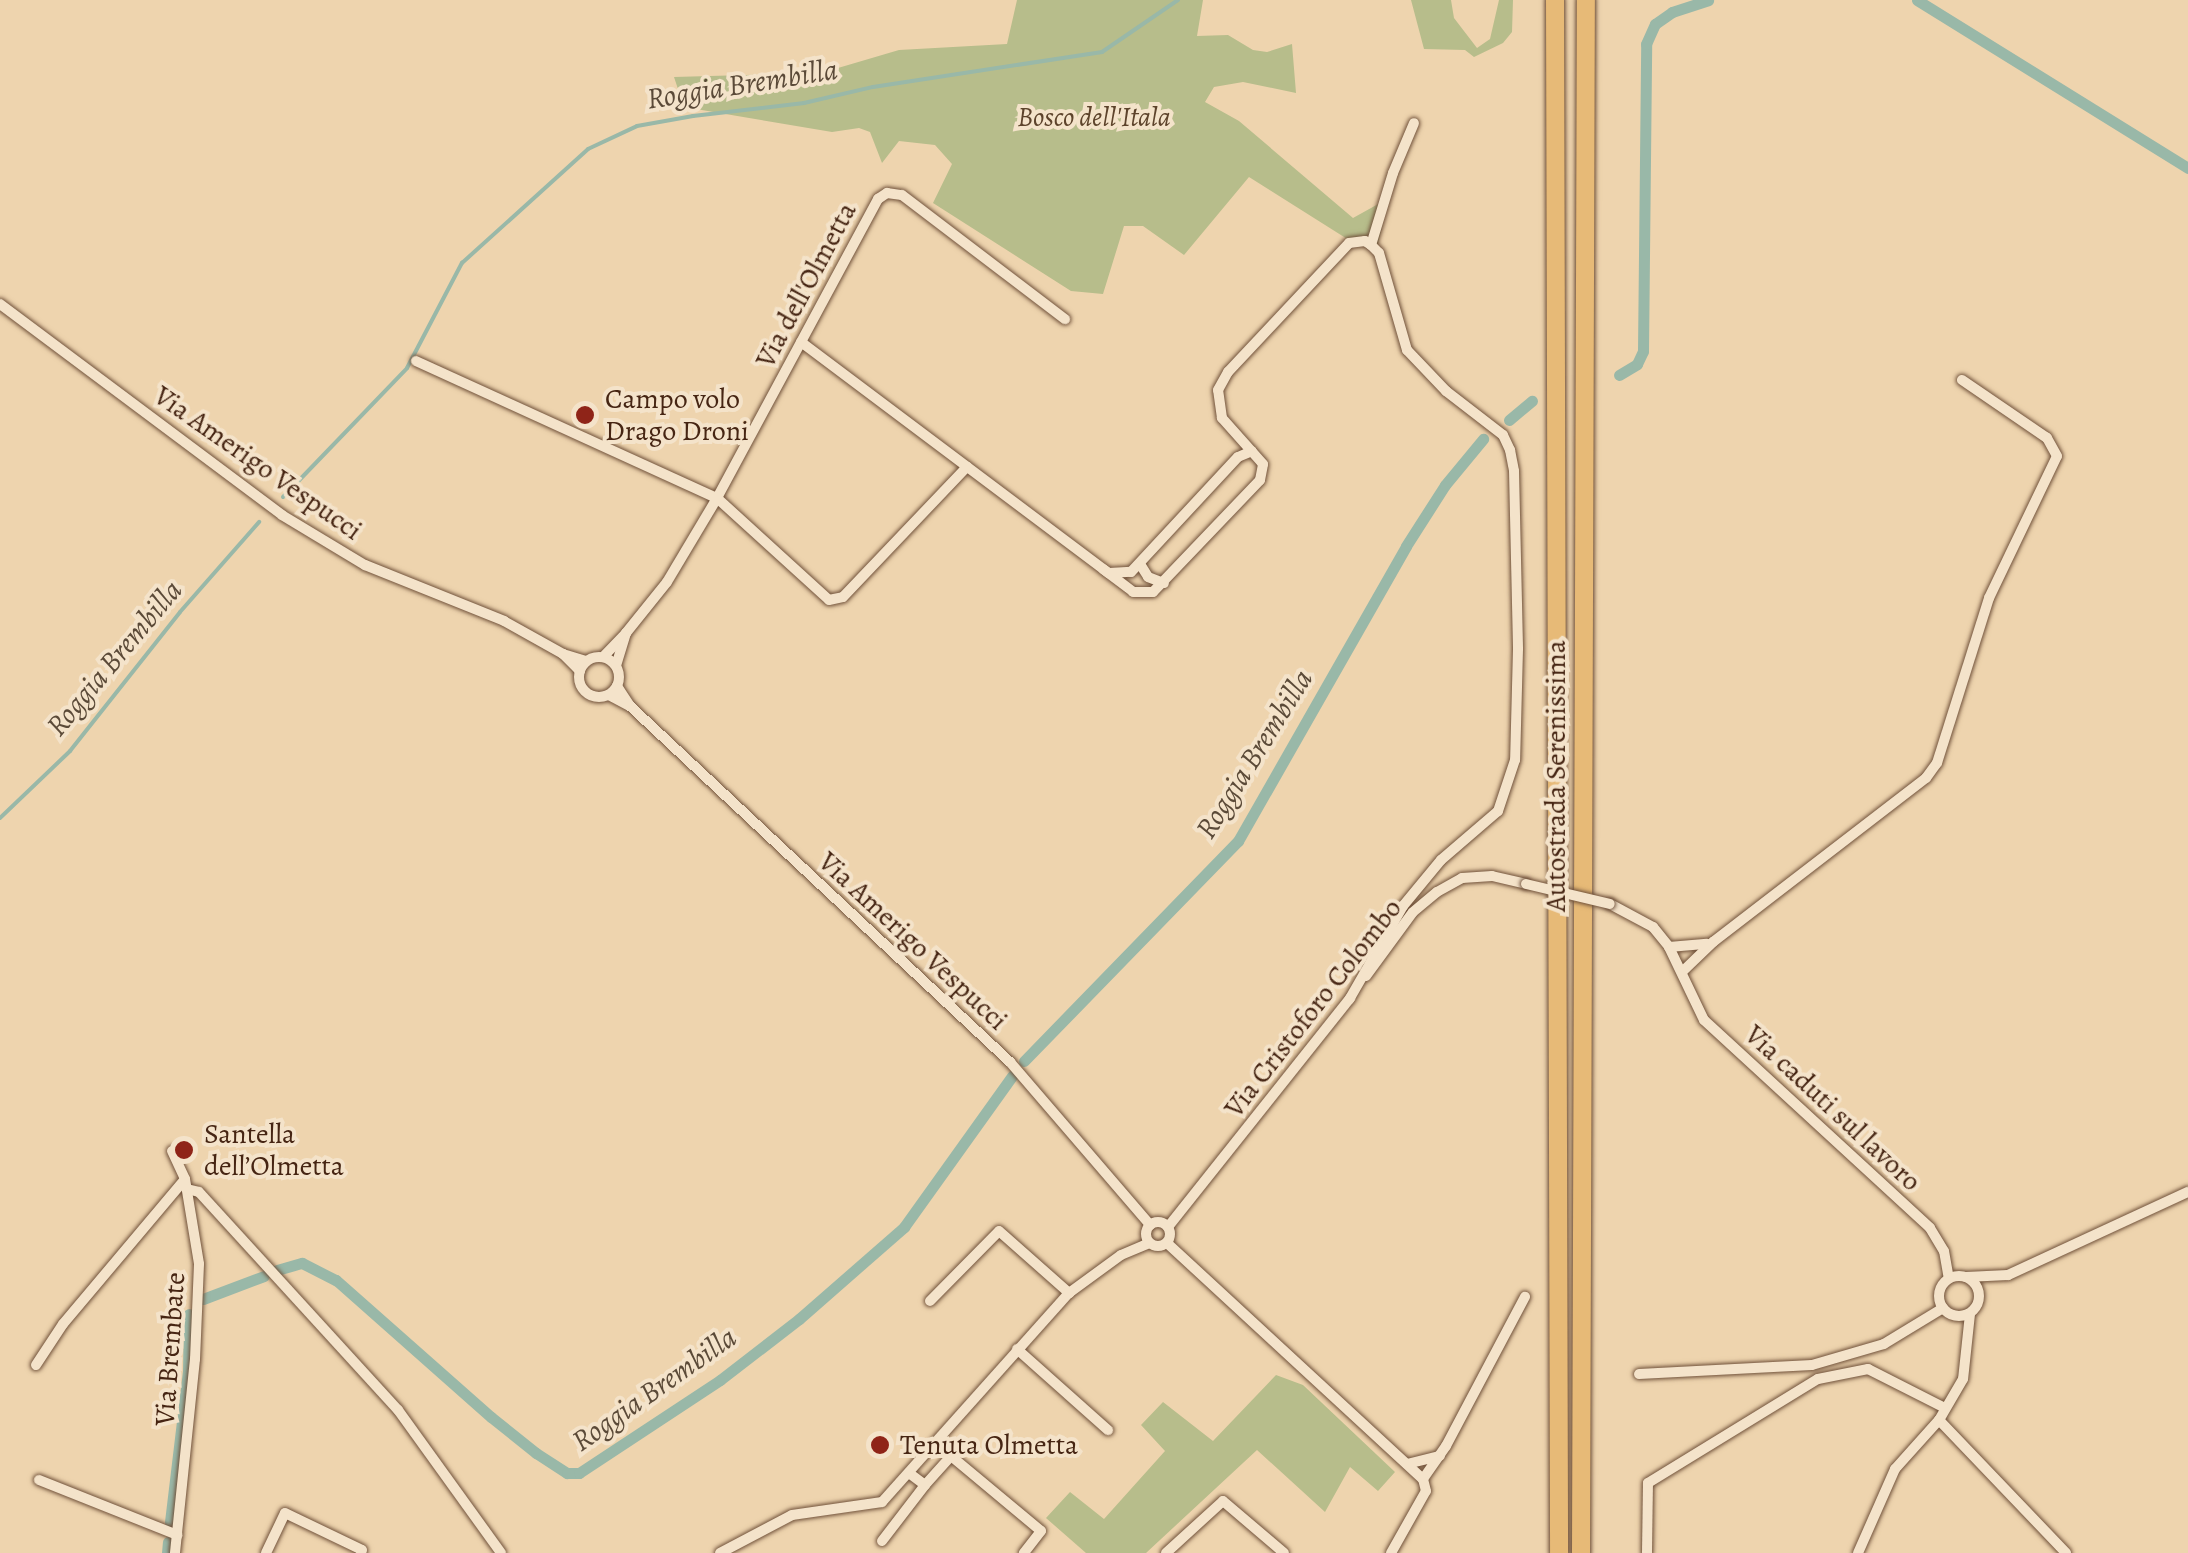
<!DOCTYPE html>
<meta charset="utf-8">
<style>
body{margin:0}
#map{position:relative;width:2188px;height:1553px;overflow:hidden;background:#eed4ae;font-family:Alegreya,serif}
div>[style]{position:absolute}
.green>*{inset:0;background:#b7bd8b}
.stream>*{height:4px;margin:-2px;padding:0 2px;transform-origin:2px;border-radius:2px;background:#99b8a8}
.canal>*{height:11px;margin:-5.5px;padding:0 5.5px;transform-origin:5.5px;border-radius:5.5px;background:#99b8a8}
.roads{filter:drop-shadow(0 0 2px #70513a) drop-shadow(0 0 2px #70513a)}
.minor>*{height:10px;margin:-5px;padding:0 5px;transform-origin:5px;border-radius:5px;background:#f4e3ca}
.minor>.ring{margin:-5px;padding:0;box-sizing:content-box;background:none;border:10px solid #f4e3ca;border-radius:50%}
.motorway>*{height:18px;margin:-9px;padding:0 9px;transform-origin:9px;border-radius:9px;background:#e7ba77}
.bridges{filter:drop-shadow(0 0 2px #70513a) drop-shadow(0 0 2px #70513a)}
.minor-bridge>*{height:10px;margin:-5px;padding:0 5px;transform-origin:5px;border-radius:5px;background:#f4e3ca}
.dots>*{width:28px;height:28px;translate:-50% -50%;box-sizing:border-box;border:5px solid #f4e3ca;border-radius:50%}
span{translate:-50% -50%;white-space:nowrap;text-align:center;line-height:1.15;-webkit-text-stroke:8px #f4e3ca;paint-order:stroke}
.park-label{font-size:28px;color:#5d432b;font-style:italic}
.street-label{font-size:28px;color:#462513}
.poi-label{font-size:28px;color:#462513}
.left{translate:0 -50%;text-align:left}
.water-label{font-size:30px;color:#5b4a38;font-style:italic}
</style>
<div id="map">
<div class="green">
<i style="clip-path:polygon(1017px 0,1203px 0,1197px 36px,1228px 35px,1253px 50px,1267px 52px,1292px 44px,1296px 93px,1243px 82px,1214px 87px,1205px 102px,1239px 121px,1353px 218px,1389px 198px,1378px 244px,1352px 242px,1249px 177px,1184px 255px,1143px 226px,1124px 226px,1103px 294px,1071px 291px,933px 203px,952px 164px,935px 145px,899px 141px,882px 163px,870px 132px,859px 128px,832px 132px,684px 107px,674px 77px,821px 73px,899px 50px,1007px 44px)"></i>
<i style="clip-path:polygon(1411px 0,1451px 0,1454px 18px,1477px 48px,1490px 39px,1499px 0,1513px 0,1512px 32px,1503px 43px,1474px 57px,1465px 50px,1424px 49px)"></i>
<i style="clip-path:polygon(1276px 1375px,1303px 1385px,1395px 1472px,1378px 1491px,1350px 1467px,1325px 1512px,1257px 1450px,1146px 1553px,1086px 1553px,1046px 1518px,1070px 1492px,1104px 1519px,1165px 1451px,1141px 1425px,1163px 1402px,1213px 1441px)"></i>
</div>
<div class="stream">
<i style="left:283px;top:497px;width:179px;rotate:-46.1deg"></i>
<i style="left:407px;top:368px;width:119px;rotate:-62.4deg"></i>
<i style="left:462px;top:263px;width:170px;rotate:-42.1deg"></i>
<i style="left:588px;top:149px;width:54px;rotate:-25.1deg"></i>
<i style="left:637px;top:126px;width:57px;rotate:-10.1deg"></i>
<i style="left:693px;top:116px;width:112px;rotate:-6.7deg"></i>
<i style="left:804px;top:103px;width:71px;rotate:-13.1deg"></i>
<i style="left:873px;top:87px;width:232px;rotate:-8.7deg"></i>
<i style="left:1102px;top:52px;width:92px;rotate:-34.4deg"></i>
<i style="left:0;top:818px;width:97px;rotate:-43.7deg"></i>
<i style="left:70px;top:751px;width:177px;rotate:-51.6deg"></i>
<i style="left:180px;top:612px;width:120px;rotate:-48.7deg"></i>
</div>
<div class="canal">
<i style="left:1917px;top:0;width:319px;rotate:31.8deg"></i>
<i style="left:1619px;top:375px;width:21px;rotate:-31deg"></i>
<i style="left:1637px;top:364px;width:14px;rotate:-65deg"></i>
<i style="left:1643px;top:351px;width:307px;rotate:-89.4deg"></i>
<i style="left:1646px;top:44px;width:22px;rotate:-66deg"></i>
<i style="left:1655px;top:24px;width:21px;rotate:-35deg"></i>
<i style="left:1672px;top:12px;width:38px;rotate:-18deg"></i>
<i style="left:1509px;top:420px;width:30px;rotate:-40deg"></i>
<i style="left:1024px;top:1061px;width:307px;rotate:-45.8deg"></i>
<i style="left:1238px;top:841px;width:339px;rotate:-60.3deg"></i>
<i style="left:1406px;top:546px;width:72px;rotate:-57.4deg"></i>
<i style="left:1445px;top:485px;width:60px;rotate:-50.4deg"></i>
<i style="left:277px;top:1270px;width:26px;rotate:-16deg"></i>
<i style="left:302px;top:1263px;width:38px;rotate:27deg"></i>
<i style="left:336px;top:1280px;width:207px;rotate:41.5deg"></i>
<i style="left:491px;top:1417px;width:58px;rotate:38.7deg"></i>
<i style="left:536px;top:1453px;width:37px;rotate:33deg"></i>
<i style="left:567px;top:1473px;width:12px"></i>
<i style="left:579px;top:1473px;width:169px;rotate:-33.4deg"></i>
<i style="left:720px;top:1380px;width:100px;rotate:-37.7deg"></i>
<i style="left:799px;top:1319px;width:140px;rotate:-41.2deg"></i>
<i style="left:904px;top:1227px;width:186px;rotate:-54.4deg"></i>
<i style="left:203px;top:1299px;width:65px;rotate:-20.7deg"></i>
<i style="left:170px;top:1522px;width:151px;rotate:-83.2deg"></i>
<i style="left:188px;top:1372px;width:58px;rotate:-89deg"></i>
<i style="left:167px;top:1553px;width:11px;rotate:-85deg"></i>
</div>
<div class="roads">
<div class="minor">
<i style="left:1371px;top:245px;width:75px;rotate:-73deg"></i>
<i style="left:1393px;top:173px;width:54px;rotate:-67.2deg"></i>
<i style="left:0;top:304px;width:352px;rotate:36.8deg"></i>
<i style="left:282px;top:515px;width:97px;rotate:31.1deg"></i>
<i style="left:365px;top:565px;width:150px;rotate:21.9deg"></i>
<i style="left:504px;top:621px;width:68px;rotate:29.2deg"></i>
<i style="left:801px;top:342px;width:385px;rotate:36.9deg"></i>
<i style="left:1109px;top:573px;width:22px;rotate:-3deg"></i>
<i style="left:1131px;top:572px;width:157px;rotate:-47.1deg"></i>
<i style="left:1238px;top:457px;width:15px;rotate:-23deg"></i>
<i style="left:416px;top:361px;width:331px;rotate:24.5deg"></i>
<i style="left:717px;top:498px;width:151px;rotate:42.3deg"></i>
<i style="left:829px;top:600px;width:14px;rotate:-12deg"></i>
<i style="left:843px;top:597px;width:180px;rotate:-46.4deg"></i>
<i style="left:1140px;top:564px;width:15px;rotate:58deg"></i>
<i style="left:1148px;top:577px;width:17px;rotate:21deg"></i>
<i style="left:1103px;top:569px;width:38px;rotate:37deg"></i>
<i style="left:1133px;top:592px;width:20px"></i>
<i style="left:1153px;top:592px;width:155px;rotate:-46.3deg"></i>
<i style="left:1260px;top:480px;width:16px;rotate:-79deg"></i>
<i style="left:1263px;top:464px;width:62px;rotate:-131.7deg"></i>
<i style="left:1222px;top:418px;width:28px;rotate:-98deg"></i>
<i style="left:1218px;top:390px;width:21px;rotate:-61deg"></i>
<i style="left:1228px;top:372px;width:177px;rotate:-46.8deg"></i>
<i style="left:1349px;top:243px;width:16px;rotate:-7deg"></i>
<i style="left:1365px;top:241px;width:7px;rotate:34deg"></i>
<i style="left:1371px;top:245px;width:11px;rotate:45deg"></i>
<i style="left:1379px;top:253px;width:101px;rotate:73.9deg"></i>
<i style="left:1407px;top:350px;width:57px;rotate:46.4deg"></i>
<i style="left:1446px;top:391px;width:72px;rotate:37.7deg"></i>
<i style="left:1503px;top:435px;width:17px;rotate:65deg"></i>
<i style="left:1510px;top:450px;width:21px;rotate:79deg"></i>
<i style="left:1514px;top:471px;width:178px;rotate:88.7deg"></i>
<i style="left:1518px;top:649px;width:111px;rotate:91.5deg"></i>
<i style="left:1515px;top:760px;width:54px;rotate:108.4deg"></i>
<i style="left:1498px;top:811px;width:75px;rotate:139.3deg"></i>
<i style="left:1441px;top:860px;width:60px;rotate:129.6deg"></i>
<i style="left:1403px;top:906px;width:108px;rotate:119.9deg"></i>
<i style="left:626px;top:633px;width:65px;rotate:-51.2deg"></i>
<i style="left:667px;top:582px;width:98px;rotate:-59.2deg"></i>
<i style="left:717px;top:498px;width:340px;rotate:-61.7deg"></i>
<i style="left:878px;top:199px;width:11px;rotate:-34deg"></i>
<i style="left:887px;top:193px;width:15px;rotate:8deg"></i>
<i style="left:902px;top:195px;width:205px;rotate:37.3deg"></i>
<i class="ring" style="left:579px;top:657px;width:30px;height:30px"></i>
<i style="left:603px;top:657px;width:33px;rotate:-46deg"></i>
<i style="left:626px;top:633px;width:34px;rotate:107deg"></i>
<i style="left:580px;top:671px;width:24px;rotate:-135deg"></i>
<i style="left:563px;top:654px;width:24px;rotate:17deg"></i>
<i style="left:609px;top:695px;width:24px;rotate:28deg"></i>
<i style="left:630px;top:706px;width:24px;rotate:-123deg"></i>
<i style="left:630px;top:706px;width:521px;rotate:43.13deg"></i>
<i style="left:1010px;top:1062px;width:215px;rotate:49.3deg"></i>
<i style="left:1610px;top:904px;width:49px;rotate:28.1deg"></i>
<i style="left:1653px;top:927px;width:26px;rotate:51deg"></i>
<i style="left:1669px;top:947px;width:81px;rotate:64.4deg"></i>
<i style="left:1704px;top:1020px;width:307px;rotate:42.6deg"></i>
<i style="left:1930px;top:1228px;width:27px;rotate:59deg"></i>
<i style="left:1944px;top:1251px;width:28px;rotate:80deg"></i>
<i style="left:1669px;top:947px;width:38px;rotate:-5deg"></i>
<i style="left:1683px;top:971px;width:42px;rotate:-44deg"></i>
<i style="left:1713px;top:942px;width:269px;rotate:-37.6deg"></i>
<i style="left:1926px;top:778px;width:19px;rotate:-54deg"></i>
<i style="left:1937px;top:763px;width:173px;rotate:-72.5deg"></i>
<i style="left:1989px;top:598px;width:157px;rotate:-64.4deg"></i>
<i style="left:2057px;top:456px;width:21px;rotate:-119deg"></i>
<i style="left:2047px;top:438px;width:103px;rotate:-145.7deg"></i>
<i style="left:1366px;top:976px;width:79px;rotate:-53.7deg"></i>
<i style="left:1413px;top:912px;width:31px;rotate:-40deg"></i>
<i style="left:1437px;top:892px;width:29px;rotate:-29deg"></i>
<i style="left:1462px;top:878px;width:30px;rotate:-4deg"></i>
<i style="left:1492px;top:876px;width:35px;rotate:13deg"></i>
<i style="left:172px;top:1151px;width:31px;rotate:65deg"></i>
<i style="left:185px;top:1179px;width:86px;rotate:80.6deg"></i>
<i style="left:199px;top:1264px;width:95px;rotate:92.4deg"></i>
<i style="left:195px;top:1359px;width:195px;rotate:95.9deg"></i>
<i style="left:187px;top:1189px;width:12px;rotate:14deg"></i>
<i style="left:199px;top:1192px;width:295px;rotate:47.6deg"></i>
<i style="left:398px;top:1410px;width:176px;rotate:54.2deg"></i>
<i class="ring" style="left:1146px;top:1222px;width:14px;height:14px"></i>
<i style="left:1168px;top:1227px;width:293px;rotate:-51.5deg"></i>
<i style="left:1167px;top:1243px;width:348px;rotate:42.7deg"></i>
<i class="ring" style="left:1939px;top:1276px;width:30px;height:30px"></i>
<i style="left:1966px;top:1277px;width:42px;rotate:-2.7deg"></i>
<i style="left:2008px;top:1275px;width:198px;rotate:-24.8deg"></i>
<i style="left:930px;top:1301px;width:98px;rotate:-45.4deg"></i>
<i style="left:999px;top:1231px;width:94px;rotate:41.5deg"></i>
<i style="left:1970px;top:1314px;width:65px;rotate:96.1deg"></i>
<i style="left:1963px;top:1379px;width:48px;rotate:120.3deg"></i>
<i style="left:1939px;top:1420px;width:184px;rotate:46.3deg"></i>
<i style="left:1017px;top:1349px;width:122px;rotate:41.7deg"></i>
<i style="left:36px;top:1365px;width:49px;rotate:-56.6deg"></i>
<i style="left:63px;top:1324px;width:189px;rotate:-49.9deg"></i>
<i style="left:1639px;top:1374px;width:173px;rotate:-3deg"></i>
<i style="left:1812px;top:1365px;width:75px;rotate:-16.3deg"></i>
<i style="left:1884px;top:1344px;width:69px;rotate:-31.4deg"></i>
<i style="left:1407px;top:1464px;width:34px;rotate:-14deg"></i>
<i style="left:909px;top:1473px;width:20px;rotate:37deg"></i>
<i style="left:925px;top:1485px;width:39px;rotate:-48deg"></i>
<i style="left:951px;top:1456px;width:117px;rotate:39.8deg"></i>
<i style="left:1041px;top:1531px;width:28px;rotate:128deg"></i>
<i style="left:1423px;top:1479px;width:40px;rotate:-55.1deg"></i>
<i style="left:1446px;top:1446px;width:169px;rotate:-62.1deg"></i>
<i style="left:39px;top:1480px;width:149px;rotate:21.7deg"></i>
<i style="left:882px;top:1541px;width:71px;rotate:-52.5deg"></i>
<i style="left:266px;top:1553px;width:44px;rotate:-64.6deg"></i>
<i style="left:285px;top:1513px;width:85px;rotate:25.7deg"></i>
<i style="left:362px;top:1550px;width:3px;rotate:108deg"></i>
<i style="left:720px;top:1553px;width:81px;rotate:-27.8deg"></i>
<i style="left:792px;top:1515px;width:91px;rotate:-8.2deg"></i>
<i style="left:882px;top:1502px;width:280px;rotate:-48.2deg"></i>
<i style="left:1069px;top:1293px;width:64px;rotate:-36.2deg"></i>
<i style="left:1121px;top:1255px;width:30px;rotate:-23deg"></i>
<i style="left:1166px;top:1553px;width:77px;rotate:-42.4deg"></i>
<i style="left:1223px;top:1501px;width:80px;rotate:40.4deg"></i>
<i style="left:1391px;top:1553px;width:71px;rotate:-60.6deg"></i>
<i style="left:1426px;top:1491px;width:12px;rotate:-104deg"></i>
<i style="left:1647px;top:1553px;width:70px;rotate:-89.2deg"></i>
<i style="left:1648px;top:1483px;width:199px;rotate:-31.5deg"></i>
<i style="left:1818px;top:1379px;width:51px;rotate:-11.3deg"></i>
<i style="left:1868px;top:1369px;width:86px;rotate:26.9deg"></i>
<i style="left:1858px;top:1553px;width:92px;rotate:-66.2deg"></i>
<i style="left:1895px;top:1469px;width:66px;rotate:-48.1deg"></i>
</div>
<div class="motorway">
<i style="left:1555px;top:0;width:1553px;rotate:89.85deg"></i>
<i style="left:1581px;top:1553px;width:1553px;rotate:-89.82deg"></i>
</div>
</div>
<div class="bridges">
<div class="minor-bridge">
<i style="left:1526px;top:884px;width:86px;rotate:13.4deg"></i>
</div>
</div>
<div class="dots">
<i style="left:585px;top:415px;background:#8f2418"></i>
<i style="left:184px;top:1150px;background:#8f2418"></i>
<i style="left:880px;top:1445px;background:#8f2418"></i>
</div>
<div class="park-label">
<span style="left:1094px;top:117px">Bosco dell'Itala</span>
</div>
<div class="street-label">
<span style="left:806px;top:285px;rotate:-62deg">Via dell'Olmetta</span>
<span style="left:258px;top:463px;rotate:35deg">Via Amerigo Vespucci</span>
<span style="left:1556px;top:776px;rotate:-90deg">Autostrada Serenissima</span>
<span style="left:913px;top:941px;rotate:43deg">Via Amerigo Vespucci</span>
<span style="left:1313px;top:1008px;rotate:-52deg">Via Cristoforo Colombo</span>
<span style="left:1833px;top:1108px;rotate:43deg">Via caduti sul lavoro</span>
<span style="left:170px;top:1349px;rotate:-86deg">Via Brembate</span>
</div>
<div class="poi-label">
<span class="left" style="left:605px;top:415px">Campo volo<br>Drago Droni</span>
<span class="left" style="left:204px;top:1150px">Santella<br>dell’Olmetta</span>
<span class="left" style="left:900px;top:1445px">Tenuta Olmetta</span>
</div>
<div class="water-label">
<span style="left:742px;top:84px;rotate:-9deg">Roggia Brembilla</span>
<span style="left:114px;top:658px;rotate:-50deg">Roggia Brembilla</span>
<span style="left:1254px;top:754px;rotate:-58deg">Roggia Brembilla</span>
<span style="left:654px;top:1389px;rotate:-35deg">Roggia Brembilla</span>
</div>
</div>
